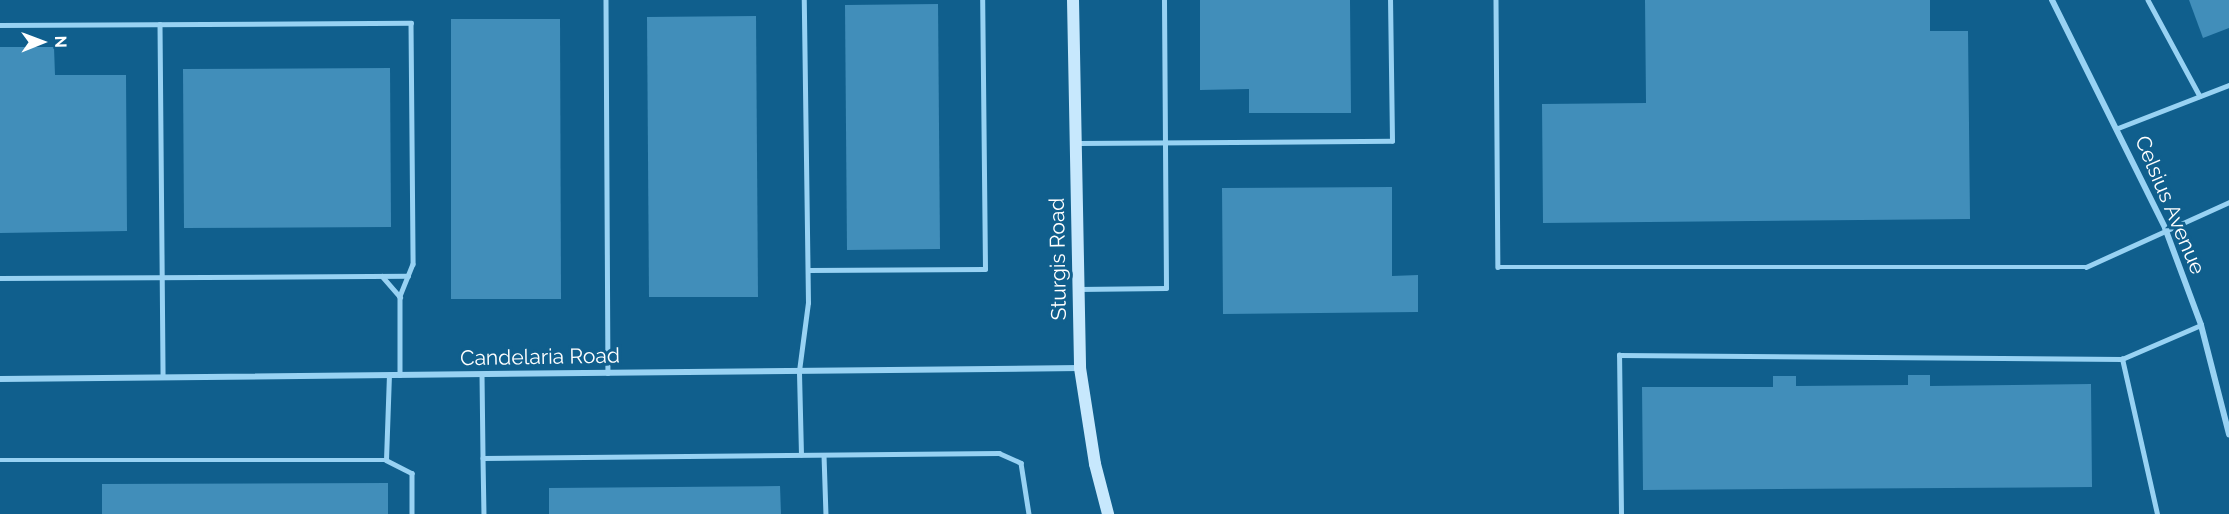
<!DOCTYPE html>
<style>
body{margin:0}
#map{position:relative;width:2229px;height:514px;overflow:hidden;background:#105f8d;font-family:Raleway,sans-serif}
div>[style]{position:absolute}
.building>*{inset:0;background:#418eba}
.lane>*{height:4.5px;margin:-2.25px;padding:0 2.25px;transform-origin:2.25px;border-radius:2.25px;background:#98d2f3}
.street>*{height:6px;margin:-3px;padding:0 3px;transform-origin:3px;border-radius:3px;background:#98d2f3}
.secondary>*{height:12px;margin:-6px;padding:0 6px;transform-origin:6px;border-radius:6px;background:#c7e8fd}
span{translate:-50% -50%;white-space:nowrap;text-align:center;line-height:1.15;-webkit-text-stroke:6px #105f8d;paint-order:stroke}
.street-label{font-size:21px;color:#fff}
.north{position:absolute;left:12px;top:12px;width:60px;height:60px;-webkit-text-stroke:4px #105f8d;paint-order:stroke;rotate:89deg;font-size:16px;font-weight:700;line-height:24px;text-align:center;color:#fff}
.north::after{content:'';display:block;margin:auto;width:21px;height:27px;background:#fff;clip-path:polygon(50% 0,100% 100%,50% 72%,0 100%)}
</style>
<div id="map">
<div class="building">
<i style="clip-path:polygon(1200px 0,1350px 0,1351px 113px,1249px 113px,1249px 89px,1200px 90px)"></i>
<i style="clip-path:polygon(1645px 0,1930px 0,1930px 31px,1968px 31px,1970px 219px,1543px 223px,1542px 104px,1646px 103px)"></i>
<i style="clip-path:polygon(2189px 0,2229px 0,2229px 28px,2203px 38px)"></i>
<i style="clip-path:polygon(938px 4px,940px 249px,847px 250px,845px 5px)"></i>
<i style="clip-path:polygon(756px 16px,758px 297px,649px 297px,647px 17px)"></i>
<i style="clip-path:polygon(451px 19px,560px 19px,561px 299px,451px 299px)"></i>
<i style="clip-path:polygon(0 47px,54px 47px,55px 75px,126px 75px,127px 231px,0 233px)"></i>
<i style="clip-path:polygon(390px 68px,391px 227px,184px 228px,183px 69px)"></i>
<i style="clip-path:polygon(1392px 187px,1392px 276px,1418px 275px,1418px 312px,1223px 314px,1222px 188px)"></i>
<i style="clip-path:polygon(1908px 375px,1930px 375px,1930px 386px,2091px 384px,2092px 487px,1643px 490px,1642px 387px,1773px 387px,1773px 376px,1796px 376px,1796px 386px,1908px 385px)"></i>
<i style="clip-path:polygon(388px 483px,388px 514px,102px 514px,102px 484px)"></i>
<i style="clip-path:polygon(780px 486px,781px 514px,549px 514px,549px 488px)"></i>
</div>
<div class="lane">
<i style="left:606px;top:0;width:373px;rotate:89.7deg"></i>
<i style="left:1496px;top:0;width:267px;rotate:89.6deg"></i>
<i style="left:1498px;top:267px;width:588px"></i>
<i style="left:2086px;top:267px;width:157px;rotate:-24.4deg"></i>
<i style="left:2148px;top:0;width:109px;rotate:61.6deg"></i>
<i style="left:160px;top:24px;width:352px;rotate:89.5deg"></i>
<i style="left:0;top:25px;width:411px;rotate:-0.3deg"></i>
<i style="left:411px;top:23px;width:241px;rotate:89.5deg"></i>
<i style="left:413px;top:264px;width:35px;rotate:112deg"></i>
<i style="left:400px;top:297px;width:78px;rotate:90deg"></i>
<i style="left:2118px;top:128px;width:119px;rotate:-21.2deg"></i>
<i style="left:1078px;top:143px;width:314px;rotate:-0.4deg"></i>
<i style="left:1392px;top:141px;width:141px;rotate:-90.8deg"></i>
<i style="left:808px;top:270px;width:177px;rotate:-0.3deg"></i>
<i style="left:985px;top:269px;width:269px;rotate:-90.6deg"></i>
<i style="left:382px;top:276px;width:28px;rotate:49deg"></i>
<i style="left:0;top:278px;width:408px;rotate:-0.3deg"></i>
<i style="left:1078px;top:289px;width:88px;rotate:-0.7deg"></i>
<i style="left:1166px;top:288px;width:288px;rotate:-90.4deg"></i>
<i style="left:482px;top:374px;width:84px;rotate:89.3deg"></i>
<i style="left:483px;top:458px;width:516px;rotate:-0.56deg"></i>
<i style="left:999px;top:453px;width:24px;rotate:24deg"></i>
<i style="left:1021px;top:463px;width:52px;rotate:81.1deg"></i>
<i style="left:801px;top:455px;width:84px;rotate:-91.4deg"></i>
<i style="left:799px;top:371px;width:69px;rotate:-82.5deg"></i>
<i style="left:808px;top:303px;width:303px;rotate:-90.8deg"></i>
<i style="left:824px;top:455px;width:59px;rotate:88.1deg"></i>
<i style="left:483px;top:458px;width:56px;rotate:89deg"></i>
<i style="left:0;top:460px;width:386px"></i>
<i style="left:386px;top:460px;width:29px;rotate:27deg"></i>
<i style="left:412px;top:473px;width:41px;rotate:90deg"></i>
<i style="left:386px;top:460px;width:85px;rotate:-88deg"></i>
<i style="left:1621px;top:514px;width:159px;rotate:-90.7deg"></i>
<i style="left:1619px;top:355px;width:503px;rotate:0.46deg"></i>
<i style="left:2157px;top:514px;width:159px;rotate:-102.7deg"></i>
<i style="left:2122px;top:359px;width:86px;rotate:-23.3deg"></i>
</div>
<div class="street">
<i style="left:2052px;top:0;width:254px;rotate:63.6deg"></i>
<i style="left:2165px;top:228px;width:103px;rotate:69.6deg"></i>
<i style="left:2201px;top:325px;width:113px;rotate:75.6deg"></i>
<i style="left:0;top:379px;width:1080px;rotate:-0.58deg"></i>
</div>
<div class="secondary">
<i style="left:1073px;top:0;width:368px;rotate:88.9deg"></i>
<i style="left:1080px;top:368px;width:97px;rotate:81.1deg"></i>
<i style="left:1095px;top:464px;width:52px;rotate:75.4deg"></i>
</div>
<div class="street-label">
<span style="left:2170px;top:205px;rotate:67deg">Celsius Avenue</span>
<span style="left:1058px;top:259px;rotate:-91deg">Sturgis Road</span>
<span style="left:540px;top:357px;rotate:-1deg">Candelaria Road</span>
</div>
<div class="north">N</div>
</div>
